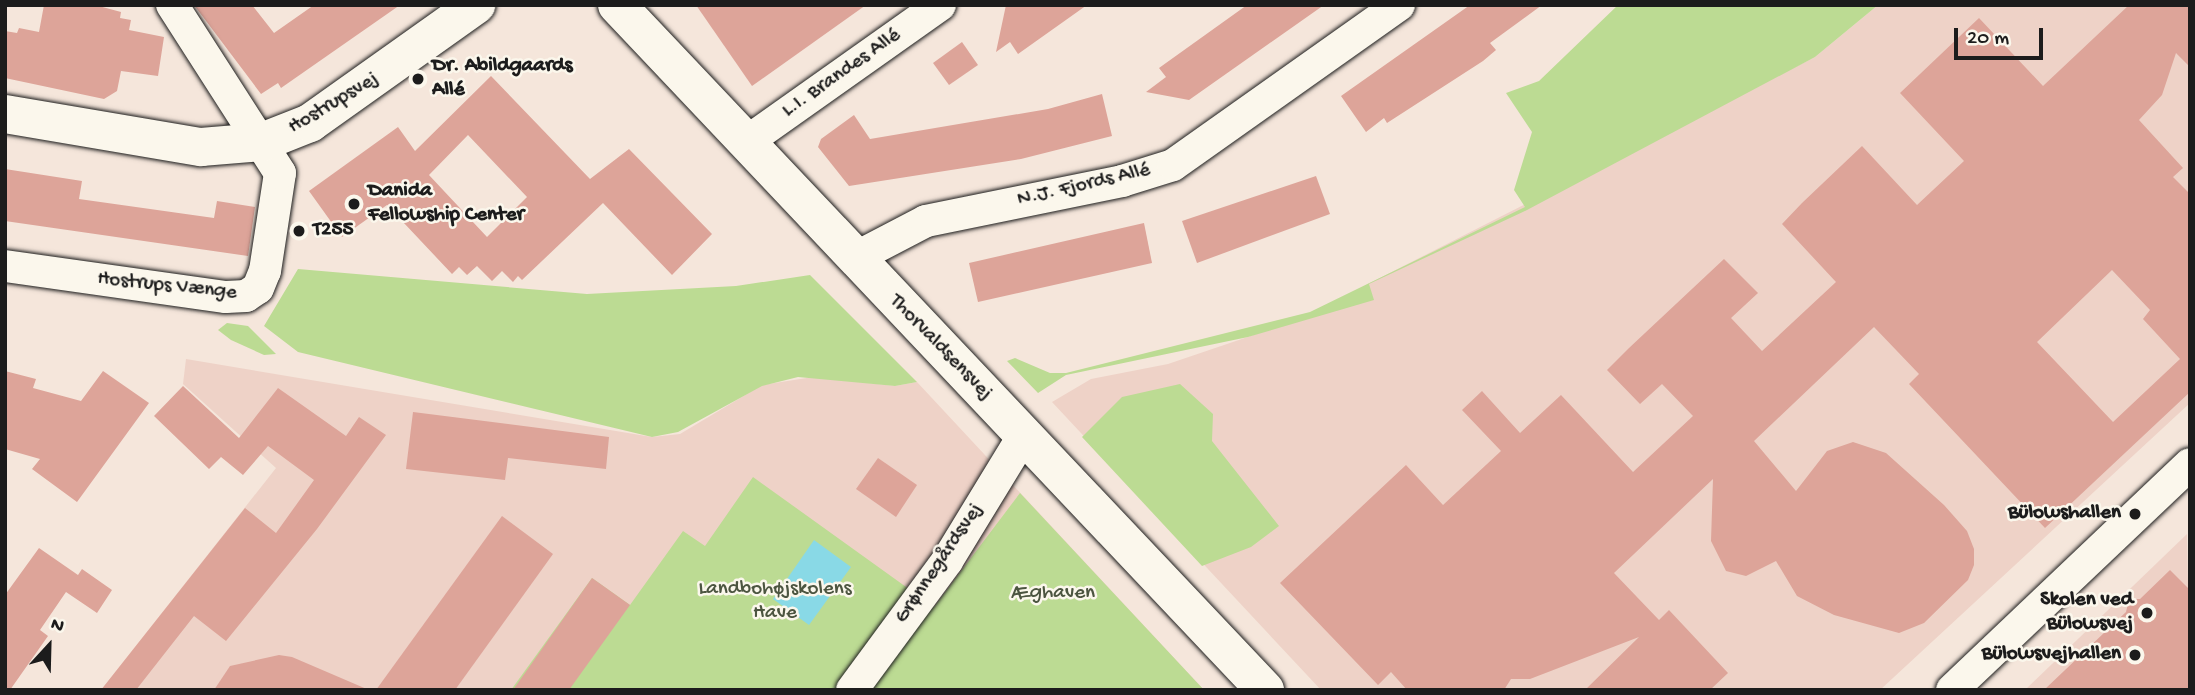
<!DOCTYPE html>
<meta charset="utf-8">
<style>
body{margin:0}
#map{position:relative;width:2195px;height:695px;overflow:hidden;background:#f5e6db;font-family:"Gochi Hand",sans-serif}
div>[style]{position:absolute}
.built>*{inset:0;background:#eed2c7}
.green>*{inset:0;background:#bcdb93}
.water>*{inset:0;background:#89d9e6}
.building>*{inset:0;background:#dda499}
.roads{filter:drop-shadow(0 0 2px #1c1c1c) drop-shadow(0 0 2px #1c1c1c)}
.street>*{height:32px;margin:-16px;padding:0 16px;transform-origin:16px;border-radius:16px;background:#fbf7ec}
.secondary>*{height:38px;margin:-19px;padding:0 19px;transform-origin:19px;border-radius:19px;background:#fbf7ec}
.dots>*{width:19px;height:19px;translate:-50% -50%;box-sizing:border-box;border:4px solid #fbf7ec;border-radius:50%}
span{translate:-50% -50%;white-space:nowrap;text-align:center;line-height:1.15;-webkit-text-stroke:5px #fbf7ec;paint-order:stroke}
.poi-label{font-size:21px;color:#1c1c1c;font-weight:700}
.left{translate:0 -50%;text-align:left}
.right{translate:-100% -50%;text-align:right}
.street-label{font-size:21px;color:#1c1c1c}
.park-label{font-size:21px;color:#4c5540}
.frame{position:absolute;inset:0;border:7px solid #1c1c1c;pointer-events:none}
.north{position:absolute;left:14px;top:611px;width:70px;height:70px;-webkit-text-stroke:5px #fbf7ec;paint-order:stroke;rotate:22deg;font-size:19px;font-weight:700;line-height:28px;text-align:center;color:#1c1c1c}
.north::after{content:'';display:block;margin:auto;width:24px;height:32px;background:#1c1c1c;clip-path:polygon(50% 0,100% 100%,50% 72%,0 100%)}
.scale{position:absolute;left:1954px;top:28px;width:89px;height:32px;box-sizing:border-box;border:4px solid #1c1c1c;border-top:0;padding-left:9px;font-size:21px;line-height:24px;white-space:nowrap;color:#1c1c1c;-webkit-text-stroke:5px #fbf7ec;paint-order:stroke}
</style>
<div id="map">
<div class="built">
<i style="clip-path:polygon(1878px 5px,2190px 5px,2190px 403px,1880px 690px,1321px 690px,1052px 402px,1091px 379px,1168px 364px,1321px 312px,1368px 284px,1815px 57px)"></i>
<i style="clip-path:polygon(186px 359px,652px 437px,680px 434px,762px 385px,813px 377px,895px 386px,917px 382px,1204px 690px,101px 690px,276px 468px,183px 384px)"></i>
<i style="clip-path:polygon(2187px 534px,2190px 690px,2025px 690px)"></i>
</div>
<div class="green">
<i style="clip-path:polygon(1618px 5px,1878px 5px,1815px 57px,1527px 210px,1369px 284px,1374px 300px,1248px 337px,1066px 375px,1038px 393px,1007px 361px,1015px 358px,1050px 373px,1066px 373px,1310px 312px,1525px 207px,1514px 190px,1532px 132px,1506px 93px,1539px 81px)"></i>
<i style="clip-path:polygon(298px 269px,587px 294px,736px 286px,810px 275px,917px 382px,895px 386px,798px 377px,762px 386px,678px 432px,652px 437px,298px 352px,264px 326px)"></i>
<i style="clip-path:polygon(227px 323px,248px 326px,276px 354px,264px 355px,231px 340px,218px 330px)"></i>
<i style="clip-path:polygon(1180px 384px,1213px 414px,1212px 441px,1279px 526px,1251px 547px,1202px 566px,1082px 437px,1122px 397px)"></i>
<i style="clip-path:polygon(753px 477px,934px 607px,1020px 493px,1204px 690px,511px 690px,592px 578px,630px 605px,683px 531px,705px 546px)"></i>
</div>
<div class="water">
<i style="clip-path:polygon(814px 540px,851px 567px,809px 625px,773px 599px)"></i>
</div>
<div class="building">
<i style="clip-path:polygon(44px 5px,95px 5px,121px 12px,120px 18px,131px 20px,129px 30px,164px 37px,158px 76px,121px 71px,117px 91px,104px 99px,5px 78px,5px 31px,17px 33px,19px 28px,39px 32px)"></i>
<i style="clip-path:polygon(194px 5px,252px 5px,274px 33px,314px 5px,400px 5px,281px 88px,278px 83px,261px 94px)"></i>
<i style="clip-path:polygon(696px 5px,866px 5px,752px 86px)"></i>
<i style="clip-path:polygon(1006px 5px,1087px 5px,1018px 54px,1010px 42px,996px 52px)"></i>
<i style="clip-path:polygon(1247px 5px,1324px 5px,1189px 100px,1146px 92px,1166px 77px,1159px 68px)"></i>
<i style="clip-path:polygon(1470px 5px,1542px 5px,1490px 43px,1496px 50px,1483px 61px,1387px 123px,1384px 118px,1366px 132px,1341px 96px)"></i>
<i style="clip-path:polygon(evenodd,2129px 5px,2190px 5px,2190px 67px,2176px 53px,2162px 95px,2139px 120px,2183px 168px,2173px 177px,2190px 194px,2190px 392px,2045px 528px,1909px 384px,1919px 374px,1874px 327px,1754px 441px,1796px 491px,1827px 451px,1853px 442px,1886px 453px,1944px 505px,1967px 531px,1974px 549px,1974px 565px,1968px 580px,1924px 623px,1899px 633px,1834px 615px,1797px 596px,1776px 561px,1746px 576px,1726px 571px,1711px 541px,1713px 479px,1614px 573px,1659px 620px,1669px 610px,1728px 673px,1710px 690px,1585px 690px,1639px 637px,1530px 679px,1511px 679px,1504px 690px,1407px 690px,1391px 672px,1378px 685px,1280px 583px,1406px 465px,1443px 505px,1501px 451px,1462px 410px,1482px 391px,1520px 433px,1561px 395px,1633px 472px,1693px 416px,1662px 384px,1640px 404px,1607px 370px,1629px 348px,1724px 259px,1758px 293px,1731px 318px,1762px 351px,1836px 282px,1782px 224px,1802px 203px,1862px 146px,1917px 205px,1964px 161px,1900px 93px,1979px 18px,2043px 86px,2129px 5px,2112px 270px,2150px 310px,2143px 319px,2180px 359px,2113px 422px,2037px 342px,2112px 270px)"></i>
<i style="clip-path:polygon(962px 42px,978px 65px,949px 85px,933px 63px)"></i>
<i style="clip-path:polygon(evenodd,491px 76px,590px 179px,629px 149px,712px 234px,672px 275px,603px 203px,522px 280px,518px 276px,513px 282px,502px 271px,492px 281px,477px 266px,467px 275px,459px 267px,452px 274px,387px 205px,342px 237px,309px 191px,398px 127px,415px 151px,491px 76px,468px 135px,527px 197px,487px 237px,429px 175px,468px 135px)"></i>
<i style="clip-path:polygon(1102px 94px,1112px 136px,1021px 159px,849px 186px,818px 147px,821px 139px,854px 115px,870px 139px,1048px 109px)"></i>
<i style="clip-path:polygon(5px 169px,82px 181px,79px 199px,214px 218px,217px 201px,255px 207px,248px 256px,5px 221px)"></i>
<i style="clip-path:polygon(1316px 176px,1330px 214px,1197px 263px,1182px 221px)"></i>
<i style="clip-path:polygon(1144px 223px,1152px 263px,978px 302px,969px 263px)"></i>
<i style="clip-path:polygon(5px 371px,36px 379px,33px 388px,81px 401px,103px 371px,149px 403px,77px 502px,32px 469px,40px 459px,5px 449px)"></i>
<i style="clip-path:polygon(183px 386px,239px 438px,278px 388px,346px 436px,359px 417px,386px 435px,317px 529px,226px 641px,194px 616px,136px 690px,101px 690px,245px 508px,276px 533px,314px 480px,268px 446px,243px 475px,221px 457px,209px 469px,154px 416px)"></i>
<i style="clip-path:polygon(413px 412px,609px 437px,606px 469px,508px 458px,505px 480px,406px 469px)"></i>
<i style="clip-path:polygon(878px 458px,917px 485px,896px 517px,856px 489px)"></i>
<i style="clip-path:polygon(502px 516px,553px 554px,455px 690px,376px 690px)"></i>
<i style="clip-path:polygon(39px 548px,78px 575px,82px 569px,112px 590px,97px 613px,66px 592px,40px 630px,48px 636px,10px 690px,5px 690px,5px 595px)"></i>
<i style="clip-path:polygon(2170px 570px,2190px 590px,2190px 690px,2044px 690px,2126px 612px,2129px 599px,2140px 599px)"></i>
<i style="clip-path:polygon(592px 578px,630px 605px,569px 690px,513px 690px)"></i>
<i style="clip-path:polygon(279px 655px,292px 657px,369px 690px,214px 690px,230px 666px)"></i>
</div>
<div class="roads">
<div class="street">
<i style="left:745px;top:143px;width:239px;rotate:-35.3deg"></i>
<i style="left:855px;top:258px;width:80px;rotate:-27.5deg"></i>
<i style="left:926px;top:221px;width:200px;rotate:-11.5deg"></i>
<i style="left:1122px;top:181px;width:53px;rotate:-17.4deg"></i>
<i style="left:1173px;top:165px;width:277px;rotate:-35.3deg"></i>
<i style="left:5px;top:266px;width:223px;rotate:8deg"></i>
<i style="left:226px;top:297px;width:20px;rotate:-3deg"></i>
<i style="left:246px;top:296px;width:14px;rotate:-34deg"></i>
<i style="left:258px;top:288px;width:18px;rotate:-68deg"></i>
<i style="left:265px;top:271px;width:99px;rotate:-81.3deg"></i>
<i style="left:280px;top:173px;width:200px;rotate:-122.7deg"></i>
<i style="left:852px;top:690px;width:160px;rotate:-53.6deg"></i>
<i style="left:947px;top:561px;width:148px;rotate:-58.6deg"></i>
<i style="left:1952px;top:690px;width:328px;rotate:-43.5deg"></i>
</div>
<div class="secondary">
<i style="left:617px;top:5px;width:943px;rotate:46.59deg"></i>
<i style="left:5px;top:114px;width:199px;rotate:9.6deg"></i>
<i style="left:201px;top:147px;width:61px;rotate:-4.7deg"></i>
<i style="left:262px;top:142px;width:52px;rotate:-21.6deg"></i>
<i style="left:310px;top:123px;width:204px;rotate:-35.4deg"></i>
</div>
</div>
<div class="dots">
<i style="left:418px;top:79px;background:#1c1c1c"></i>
<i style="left:354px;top:204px;background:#1c1c1c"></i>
<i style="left:299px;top:231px;background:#1c1c1c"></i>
<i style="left:2135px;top:514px;background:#1c1c1c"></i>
<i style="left:2147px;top:613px;background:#1c1c1c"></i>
<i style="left:2135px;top:655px;background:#1c1c1c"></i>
</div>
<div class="poi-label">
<span class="left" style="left:432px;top:79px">Dr. Abildgaards<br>Allé</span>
<span class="left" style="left:368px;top:204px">Danida<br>Fellowship Center</span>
<span class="left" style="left:313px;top:231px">T255</span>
<span class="right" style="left:2121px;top:514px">Bülowshallen</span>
<span class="right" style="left:2133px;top:613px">Skolen ved<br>Bülowsvej</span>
<span class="right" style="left:2121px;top:655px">Bülowsvejhallen</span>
</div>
<div class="street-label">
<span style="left:842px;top:74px;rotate:-35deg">L.I. Brandes Allé</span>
<span style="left:334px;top:104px;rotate:-31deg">Hostrupsvej</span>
<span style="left:1084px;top:186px;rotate:-13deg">N.J. Fjords Allé</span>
<span style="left:167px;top:287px;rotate:6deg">Hostrups Vænge</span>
<span style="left:940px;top:348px;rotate:46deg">Thorvaldsensvej</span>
<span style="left:940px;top:564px;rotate:-56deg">Grønnegårdsvej</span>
</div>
<div class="park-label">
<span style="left:775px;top:602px">Landbohøjskolens<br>Have</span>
<span style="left:1053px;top:594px">Æghaven</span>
</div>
<div class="frame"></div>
<div class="north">N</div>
<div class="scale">20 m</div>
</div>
